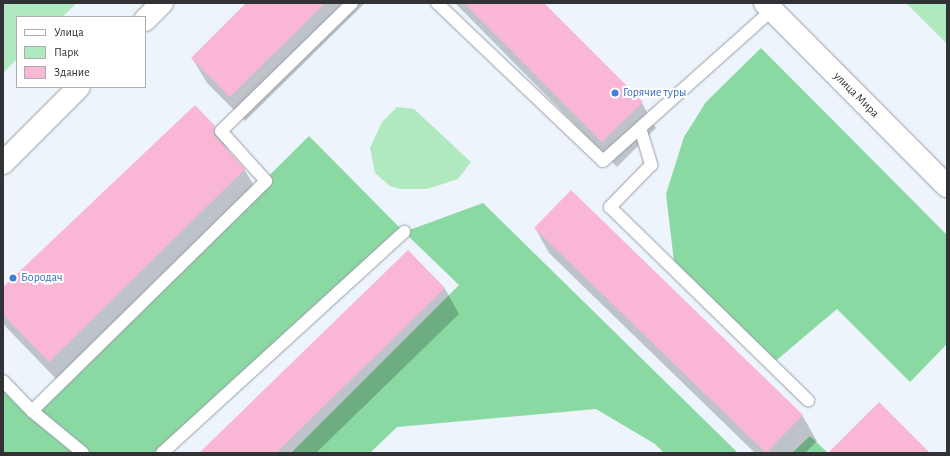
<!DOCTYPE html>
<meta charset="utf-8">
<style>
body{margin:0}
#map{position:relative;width:950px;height:456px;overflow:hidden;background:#edf4fc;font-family:"Alegreya Sans",sans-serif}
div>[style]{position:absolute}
.green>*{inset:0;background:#b0e8c0}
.forest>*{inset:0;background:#8ad9a3}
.shadow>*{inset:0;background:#0003}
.building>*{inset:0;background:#fab7d5}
.roads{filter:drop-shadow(0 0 1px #989ea6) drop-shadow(0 0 1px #989ea6)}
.service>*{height:12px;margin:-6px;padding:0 6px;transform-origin:6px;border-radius:6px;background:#fff}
.tertiary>*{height:22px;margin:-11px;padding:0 11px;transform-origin:11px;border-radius:11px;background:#fff}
.secondary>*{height:22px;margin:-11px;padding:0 11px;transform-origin:11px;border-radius:11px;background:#fff}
.dots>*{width:11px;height:11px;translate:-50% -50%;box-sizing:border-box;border:2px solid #fff;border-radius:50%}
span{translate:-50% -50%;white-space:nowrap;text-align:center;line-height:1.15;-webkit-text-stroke:4px #fff;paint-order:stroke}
.shop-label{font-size:12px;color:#366cbe}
.left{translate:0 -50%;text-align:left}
.street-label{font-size:12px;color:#303236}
.frame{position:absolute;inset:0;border:4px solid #303236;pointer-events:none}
.legend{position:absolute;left:16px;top:16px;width:130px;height:72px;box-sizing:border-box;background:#fff;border:1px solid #acadaf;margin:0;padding:5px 7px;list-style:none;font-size:12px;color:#303236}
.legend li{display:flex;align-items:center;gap:8px;height:20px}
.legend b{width:20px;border:1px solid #acadaf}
</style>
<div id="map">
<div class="green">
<i style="clip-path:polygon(3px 3px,77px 3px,62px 17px,17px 17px,17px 59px,3px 73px)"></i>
<i style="clip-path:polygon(906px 3px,947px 3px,947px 44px)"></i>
<i style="clip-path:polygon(397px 107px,414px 109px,471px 162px,458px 179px,427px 189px,400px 189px,390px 186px,375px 173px,370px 148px,382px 122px)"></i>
</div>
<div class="forest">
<i style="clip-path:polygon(761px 48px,947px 235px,947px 344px,910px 382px,837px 309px,772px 364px,675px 270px,666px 194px,684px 137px,706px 102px)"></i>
<i style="clip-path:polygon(309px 136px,404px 232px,483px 203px,738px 453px,664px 453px,655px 444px,596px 409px,397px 427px,370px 453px,291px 453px,459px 285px,404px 232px,162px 453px,3px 453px,3px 381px,32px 411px)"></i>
<i style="clip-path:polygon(810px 436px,828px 453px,792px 453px)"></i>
</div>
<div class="shadow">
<i style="clip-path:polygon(248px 3px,365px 3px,245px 121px,207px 83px,192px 58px)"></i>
<i style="clip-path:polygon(455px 3px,543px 3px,642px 103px,656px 128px,617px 167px)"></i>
<i style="clip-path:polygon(215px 127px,229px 152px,244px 169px,259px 194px,64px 387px,5px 326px,3px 322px,3px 288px)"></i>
<i style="clip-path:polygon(535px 228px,802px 415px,817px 441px,805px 453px,755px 453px,549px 253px)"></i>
<i style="clip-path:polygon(408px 251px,445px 289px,459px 314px,316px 453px,200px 453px)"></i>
</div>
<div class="building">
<i style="clip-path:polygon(246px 3px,325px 3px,230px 97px,191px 58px)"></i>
<i style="clip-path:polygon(464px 3px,544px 3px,643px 102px,602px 142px)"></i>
<i style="clip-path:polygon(195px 105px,215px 126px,214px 132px,215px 136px,245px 169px,49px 362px,3px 315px,3px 287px)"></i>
<i style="clip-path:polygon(571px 190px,803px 415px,766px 453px,534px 228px)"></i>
<i style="clip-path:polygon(408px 250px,445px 288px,276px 453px,199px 453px)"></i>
<i style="clip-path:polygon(879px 402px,930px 453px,828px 453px)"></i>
</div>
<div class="roads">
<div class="service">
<i style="left:437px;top:3px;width:229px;rotate:43.6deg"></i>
<i style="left:603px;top:161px;width:227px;rotate:-41.8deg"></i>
<i style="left:640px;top:128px;width:39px;rotate:73deg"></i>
<i style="left:651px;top:165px;width:59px;rotate:134.3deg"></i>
<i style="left:610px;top:207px;width:277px;rotate:44.3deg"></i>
<i style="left:3px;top:381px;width:42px;rotate:46deg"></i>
<i style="left:32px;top:411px;width:328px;rotate:-44.5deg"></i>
<i style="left:266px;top:181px;width:67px;rotate:-132deg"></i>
<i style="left:221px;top:131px;width:183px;rotate:-44.3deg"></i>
<i style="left:32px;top:411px;width:66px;rotate:39.5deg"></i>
<i style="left:162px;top:453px;width:328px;rotate:-42.4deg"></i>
</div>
<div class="tertiary">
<i style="left:145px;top:20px;width:24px;rotate:-45deg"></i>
<i style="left:3px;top:163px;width:107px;rotate:-45deg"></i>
</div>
<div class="secondary">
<i style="left:765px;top:3px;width:258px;rotate:45.2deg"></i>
</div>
</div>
<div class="dots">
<i style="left:615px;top:93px;background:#3f7fe0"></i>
<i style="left:13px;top:278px;background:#3f7fe0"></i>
</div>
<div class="shop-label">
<span class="left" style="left:623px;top:93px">Горячие туры</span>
<span class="left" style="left:21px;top:278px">Бородач</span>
</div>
<div class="street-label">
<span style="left:856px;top:95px;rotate:45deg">улица Мира</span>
</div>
<div class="frame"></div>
<ul class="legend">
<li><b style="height:5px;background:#fff"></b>Улица</li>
<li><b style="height:11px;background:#b0e8c0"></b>Парк</li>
<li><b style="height:11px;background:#fab7d5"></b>Здание</li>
</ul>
</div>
